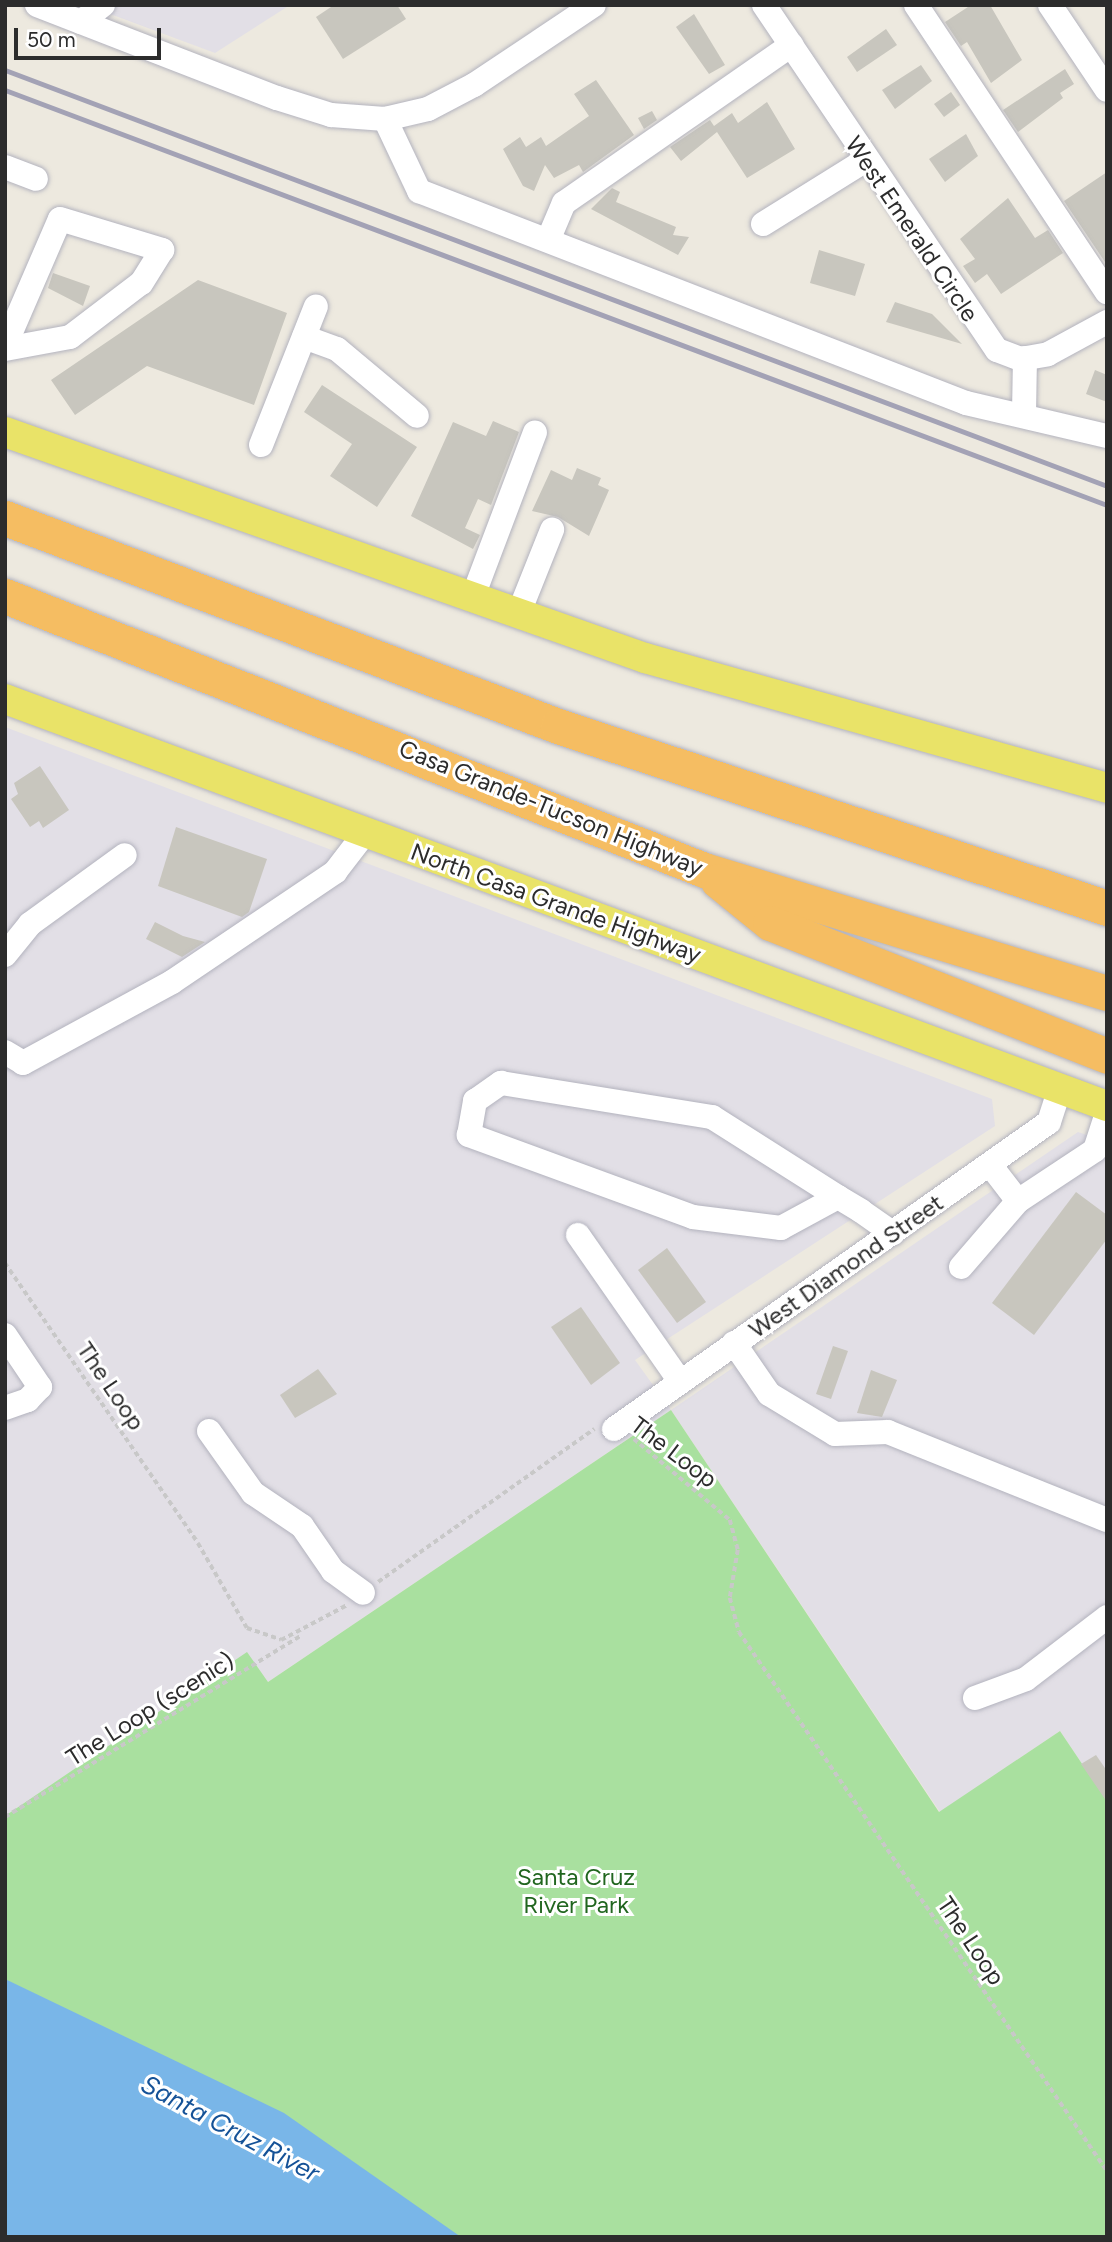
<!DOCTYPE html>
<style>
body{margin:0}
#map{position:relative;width:1112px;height:2242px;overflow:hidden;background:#ede9df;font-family:Figtree,sans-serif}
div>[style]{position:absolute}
.industrial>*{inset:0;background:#e2dfe6}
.green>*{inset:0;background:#a9e09f}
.water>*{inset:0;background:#79b6e8}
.building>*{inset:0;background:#c8c6be}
.path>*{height:3.5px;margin-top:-1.75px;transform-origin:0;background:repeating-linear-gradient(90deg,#c8c8c8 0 5px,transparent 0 8.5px)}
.roads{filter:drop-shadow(0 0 2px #b3b3be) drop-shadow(0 0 2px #b3b3be)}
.minor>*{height:24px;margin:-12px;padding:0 12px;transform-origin:12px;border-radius:12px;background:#fff}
.major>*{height:30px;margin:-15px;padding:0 15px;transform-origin:15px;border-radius:15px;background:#e9e368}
.highway>*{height:35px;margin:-17.5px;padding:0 17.5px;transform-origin:17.5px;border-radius:17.5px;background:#f5bd62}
.rail>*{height:5px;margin:-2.5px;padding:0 2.5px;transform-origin:2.5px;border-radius:2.5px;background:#a3a2b5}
span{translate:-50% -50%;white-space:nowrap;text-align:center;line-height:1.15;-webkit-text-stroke:6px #fff;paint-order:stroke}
.street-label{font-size:24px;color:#2c2c2c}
.park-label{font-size:24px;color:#21661f}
.water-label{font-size:26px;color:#155297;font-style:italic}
.frame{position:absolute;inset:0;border:7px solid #2c2c2c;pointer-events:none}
.scale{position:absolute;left:14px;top:28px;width:147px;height:32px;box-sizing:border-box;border:4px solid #2c2c2c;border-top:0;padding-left:9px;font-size:21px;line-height:24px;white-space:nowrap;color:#2c2c2c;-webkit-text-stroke:5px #fff;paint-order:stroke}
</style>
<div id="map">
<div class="industrial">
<i style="clip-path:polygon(86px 5px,290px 5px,215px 53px)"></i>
<i style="clip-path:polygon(5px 727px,992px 1099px,995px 1126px,635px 1360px,671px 1410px,1078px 1132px,1107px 1142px,1107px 1801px,1060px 1731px,940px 1812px,671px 1410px,268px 1682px,247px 1653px,5px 1816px)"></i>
</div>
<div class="green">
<i style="clip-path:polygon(671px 1410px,939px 1812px,1060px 1731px,1107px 1801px,1107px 2237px,5px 2237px,5px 1816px,247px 1652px,268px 1682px)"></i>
</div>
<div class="water">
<i style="clip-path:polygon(5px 1979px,284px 2113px,461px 2237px,5px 2237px)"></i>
</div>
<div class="building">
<i style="clip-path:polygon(334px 5px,397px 5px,406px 19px,343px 59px,316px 17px)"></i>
<i style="clip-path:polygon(971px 5px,990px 5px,1022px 60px,991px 83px,967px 42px,961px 46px,945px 22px)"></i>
<i style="clip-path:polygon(694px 14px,725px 65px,709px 74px,676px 27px)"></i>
<i style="clip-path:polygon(886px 29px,897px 45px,857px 72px,847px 57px)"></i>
<i style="clip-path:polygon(921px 65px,932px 81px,895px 109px,882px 90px)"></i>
<i style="clip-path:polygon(1065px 69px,1074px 84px,1060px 93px,1063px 98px,1018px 132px,1003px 110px)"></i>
<i style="clip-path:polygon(596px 80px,634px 135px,583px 172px,579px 165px,554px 178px,545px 165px,534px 191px,523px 186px,503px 149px,520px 137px,526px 147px,541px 137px,546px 146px,589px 116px,574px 94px)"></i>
<i style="clip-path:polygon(951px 92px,960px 105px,944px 117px,934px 104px)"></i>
<i style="clip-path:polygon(767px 102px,795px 149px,747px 178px,717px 132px,681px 161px,670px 147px,710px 120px,714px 126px,732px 113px,738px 123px)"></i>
<i style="clip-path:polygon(652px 111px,657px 120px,644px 129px,638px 118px)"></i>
<i style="clip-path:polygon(966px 134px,978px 156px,945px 182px,929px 159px)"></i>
<i style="clip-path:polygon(1107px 172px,1107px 265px,1064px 201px)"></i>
<i style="clip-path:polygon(612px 188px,620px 192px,616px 202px,676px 227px,673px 235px,689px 237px,678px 255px,591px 209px)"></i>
<i style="clip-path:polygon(1008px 198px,1035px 238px,1048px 230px,1063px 253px,1001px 294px,987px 274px,975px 283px,963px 266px,975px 259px,960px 239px)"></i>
<i style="clip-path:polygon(819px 250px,865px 264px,855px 296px,810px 283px)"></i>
<i style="clip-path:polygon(53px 273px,90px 286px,83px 306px,48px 288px)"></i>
<i style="clip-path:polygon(198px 280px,287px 313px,254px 405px,147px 366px,75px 415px,51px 380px)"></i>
<i style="clip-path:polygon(895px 302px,932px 314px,962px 344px,886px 322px)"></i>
<i style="clip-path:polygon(1095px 370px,1107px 375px,1107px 402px,1086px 394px)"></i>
<i style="clip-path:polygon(322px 385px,417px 447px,377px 507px,330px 476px,352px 444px,304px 412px)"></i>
<i style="clip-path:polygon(493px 421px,519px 432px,491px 505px,478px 499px,465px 528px,480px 535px,473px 549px,411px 516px,453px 422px,486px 436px)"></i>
<i style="clip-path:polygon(577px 468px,601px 478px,598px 485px,609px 490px,589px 536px,558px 517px,532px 511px,551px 470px,572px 480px)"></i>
<i style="clip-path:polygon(40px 766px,69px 810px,43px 828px,39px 821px,30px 827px,11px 799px,18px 794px,14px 783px)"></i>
<i style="clip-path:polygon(176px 827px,267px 859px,249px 912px,242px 917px,158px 886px)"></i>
<i style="clip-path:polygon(155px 922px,183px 936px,205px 942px,182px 957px,146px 939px)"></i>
<i style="clip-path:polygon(1076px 1192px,1107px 1215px,1107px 1239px,1034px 1335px,992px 1303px)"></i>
<i style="clip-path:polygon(667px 1248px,706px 1302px,677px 1323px,638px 1270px)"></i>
<i style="clip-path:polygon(581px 1307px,620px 1363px,591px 1385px,551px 1327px)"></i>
<i style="clip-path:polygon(833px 1346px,848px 1351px,831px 1399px,816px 1394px)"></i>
<i style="clip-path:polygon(318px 1369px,337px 1394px,295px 1418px,280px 1395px)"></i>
<i style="clip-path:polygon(871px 1370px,897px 1380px,882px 1417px,857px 1413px)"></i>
<i style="clip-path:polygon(1096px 1755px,1107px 1771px,1107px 1802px,1081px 1764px)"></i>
</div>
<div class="path">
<i style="left:5px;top:1263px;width:340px;rotate:55.4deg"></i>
<i style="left:198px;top:1543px;width:98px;rotate:60deg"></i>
<i style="left:247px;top:1628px;width:36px;rotate:19deg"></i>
<i style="left:281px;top:1640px;width:75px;rotate:-27.9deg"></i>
<i style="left:634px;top:1439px;width:126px;rotate:40.2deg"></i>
<i style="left:730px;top:1520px;width:31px;rotate:75deg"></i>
<i style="left:738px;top:1550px;width:49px;rotate:99.5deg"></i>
<i style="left:730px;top:1598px;width:35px;rotate:75deg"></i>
<i style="left:739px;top:1632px;width:653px;rotate:55.68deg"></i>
<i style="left:378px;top:1582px;width:265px;rotate:-35.3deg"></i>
<i style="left:5px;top:1817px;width:348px;rotate:-31.5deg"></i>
</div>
<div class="roads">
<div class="minor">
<i style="left:37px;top:5px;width:257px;rotate:21.2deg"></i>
<i style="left:277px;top:98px;width:57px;rotate:17.5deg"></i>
<i style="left:331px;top:115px;width:54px;rotate:4.2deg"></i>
<i style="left:385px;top:119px;width:44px;rotate:-13.1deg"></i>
<i style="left:428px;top:109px;width:52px;rotate:-27.6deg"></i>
<i style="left:474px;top:85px;width:144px;rotate:-33.7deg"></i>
<i style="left:764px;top:5px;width:416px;rotate:56deg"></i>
<i style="left:997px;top:350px;width:26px;rotate:21deg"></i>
<i style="left:1021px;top:359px;width:27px;rotate:-10deg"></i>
<i style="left:1048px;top:354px;width:67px;rotate:-28.5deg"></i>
<i style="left:916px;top:5px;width:345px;rotate:56.4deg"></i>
<i style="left:1050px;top:5px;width:102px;rotate:56.2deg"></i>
<i style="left:81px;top:22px;width:28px;rotate:-38deg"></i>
<i style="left:385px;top:119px;width:80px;rotate:64.7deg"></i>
<i style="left:419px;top:191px;width:587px;rotate:21.18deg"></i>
<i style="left:966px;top:403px;width:145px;rotate:13.2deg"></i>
<i style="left:5px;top:167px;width:33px;rotate:21deg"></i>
<i style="left:763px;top:224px;width:121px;rotate:-31.9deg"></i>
<i style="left:549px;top:238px;width:38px;rotate:-67deg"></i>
<i style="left:564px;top:203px;width:277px;rotate:-34.8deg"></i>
<i style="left:304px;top:337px;width:35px;rotate:20deg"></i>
<i style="left:337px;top:349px;width:104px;rotate:39.9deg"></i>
<i style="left:5px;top:346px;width:138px;rotate:-66.6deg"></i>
<i style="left:60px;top:219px;width:107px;rotate:16.9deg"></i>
<i style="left:162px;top:250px;width:39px;rotate:122deg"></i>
<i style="left:141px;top:283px;width:89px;rotate:142.7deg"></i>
<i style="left:70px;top:337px;width:66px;rotate:169.5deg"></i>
<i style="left:1024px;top:414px;width:56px;rotate:-89deg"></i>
<i style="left:261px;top:445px;width:149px;rotate:-68.4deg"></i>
<i style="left:472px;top:599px;width:178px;rotate:-69.3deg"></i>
<i style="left:518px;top:615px;width:92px;rotate:-68.2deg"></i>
<i style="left:5px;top:955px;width:40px;rotate:-51deg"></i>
<i style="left:30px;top:924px;width:117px;rotate:-36deg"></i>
<i style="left:5px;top:1052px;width:21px;rotate:31deg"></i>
<i style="left:23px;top:1063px;width:170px;rotate:-28.5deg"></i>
<i style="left:172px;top:982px;width:197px;rotate:-34deg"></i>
<i style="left:335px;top:872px;width:49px;rotate:-52.4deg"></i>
<i style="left:991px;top:1166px;width:44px;rotate:52.4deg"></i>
<i style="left:838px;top:1197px;width:65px;rotate:151.5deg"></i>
<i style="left:781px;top:1228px;width:89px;rotate:-172.9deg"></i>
<i style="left:693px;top:1217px;width:239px;rotate:-159.9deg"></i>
<i style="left:469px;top:1135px;width:35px;rotate:-80deg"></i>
<i style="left:475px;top:1101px;width:32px;rotate:-35deg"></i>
<i style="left:501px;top:1083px;width:214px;rotate:9.2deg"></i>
<i style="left:712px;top:1117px;width:149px;rotate:32.4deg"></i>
<i style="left:838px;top:1197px;width:27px;rotate:31deg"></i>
<i style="left:861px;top:1211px;width:39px;rotate:35deg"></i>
<i style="left:578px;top:1235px;width:178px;rotate:55.1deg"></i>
<i style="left:961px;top:1267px;width:87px;rotate:-49.2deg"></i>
<i style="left:1018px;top:1201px;width:92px;rotate:-33.5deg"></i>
<i style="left:1095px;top:1150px;width:39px;rotate:-72deg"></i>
<i style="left:5px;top:1335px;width:63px;rotate:56.1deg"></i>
<i style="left:40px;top:1387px;width:18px;rotate:133deg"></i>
<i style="left:28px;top:1400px;width:24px;rotate:161deg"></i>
<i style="left:734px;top:1343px;width:62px;rotate:55.5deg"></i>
<i style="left:769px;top:1394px;width:77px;rotate:31.2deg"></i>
<i style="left:835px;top:1434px;width:53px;rotate:-2.2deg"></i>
<i style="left:888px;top:1432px;width:236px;rotate:21.9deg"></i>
<i style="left:614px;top:1429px;width:532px;rotate:-35.21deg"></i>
<i style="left:1049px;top:1122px;width:35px;rotate:-72deg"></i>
<i style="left:209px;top:1431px;width:76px;rotate:54.6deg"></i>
<i style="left:253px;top:1493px;width:59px;rotate:34deg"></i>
<i style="left:302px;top:1526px;width:55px;rotate:55.4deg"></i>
<i style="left:333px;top:1571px;width:37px;rotate:36deg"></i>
<i style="left:975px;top:1698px;width:54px;rotate:-20.4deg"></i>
<i style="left:1026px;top:1679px;width:102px;rotate:-37.4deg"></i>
</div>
<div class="major">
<i style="left:5px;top:432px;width:679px;rotate:19.45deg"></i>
<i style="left:645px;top:658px;width:480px;rotate:15.7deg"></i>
<i style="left:5px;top:699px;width:1175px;rotate:20.27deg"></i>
</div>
<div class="highway">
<i style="left:5px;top:518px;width:591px;rotate:20.61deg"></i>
<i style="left:558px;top:726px;width:578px;rotate:18.34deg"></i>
<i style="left:5px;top:596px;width:751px;rotate:21.4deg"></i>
<i style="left:704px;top:870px;width:421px;rotate:17deg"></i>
<i style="left:718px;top:881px;width:67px;rotate:38.9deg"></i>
<i style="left:770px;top:923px;width:362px;rotate:21.5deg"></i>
</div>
</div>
<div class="rail">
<i style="left:5px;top:70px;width:1178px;rotate:20.68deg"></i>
<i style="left:5px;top:90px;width:1178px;rotate:20.64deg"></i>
</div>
<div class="street-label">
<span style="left:912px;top:229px;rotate:56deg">West Emerald Circle</span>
<span style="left:551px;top:808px;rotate:22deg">Casa Grande-Tucson Highway</span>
<span style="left:556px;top:903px;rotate:20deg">North Casa Grande Highway</span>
<span style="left:846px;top:1266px;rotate:-35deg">West Diamond Street</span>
<span style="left:111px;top:1386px;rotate:56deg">The Loop</span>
<span style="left:674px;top:1452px;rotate:37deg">The Loop</span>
<span style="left:150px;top:1709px;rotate:-32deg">The Loop (scenic)</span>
<span style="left:971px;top:1941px;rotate:56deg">The Loop</span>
</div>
<div class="park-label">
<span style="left:576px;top:1891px">Santa Cruz<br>River Park</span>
</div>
<div class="water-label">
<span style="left:230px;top:2129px;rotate:28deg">Santa Cruz River</span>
</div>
<div class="frame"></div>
<div class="scale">50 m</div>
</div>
